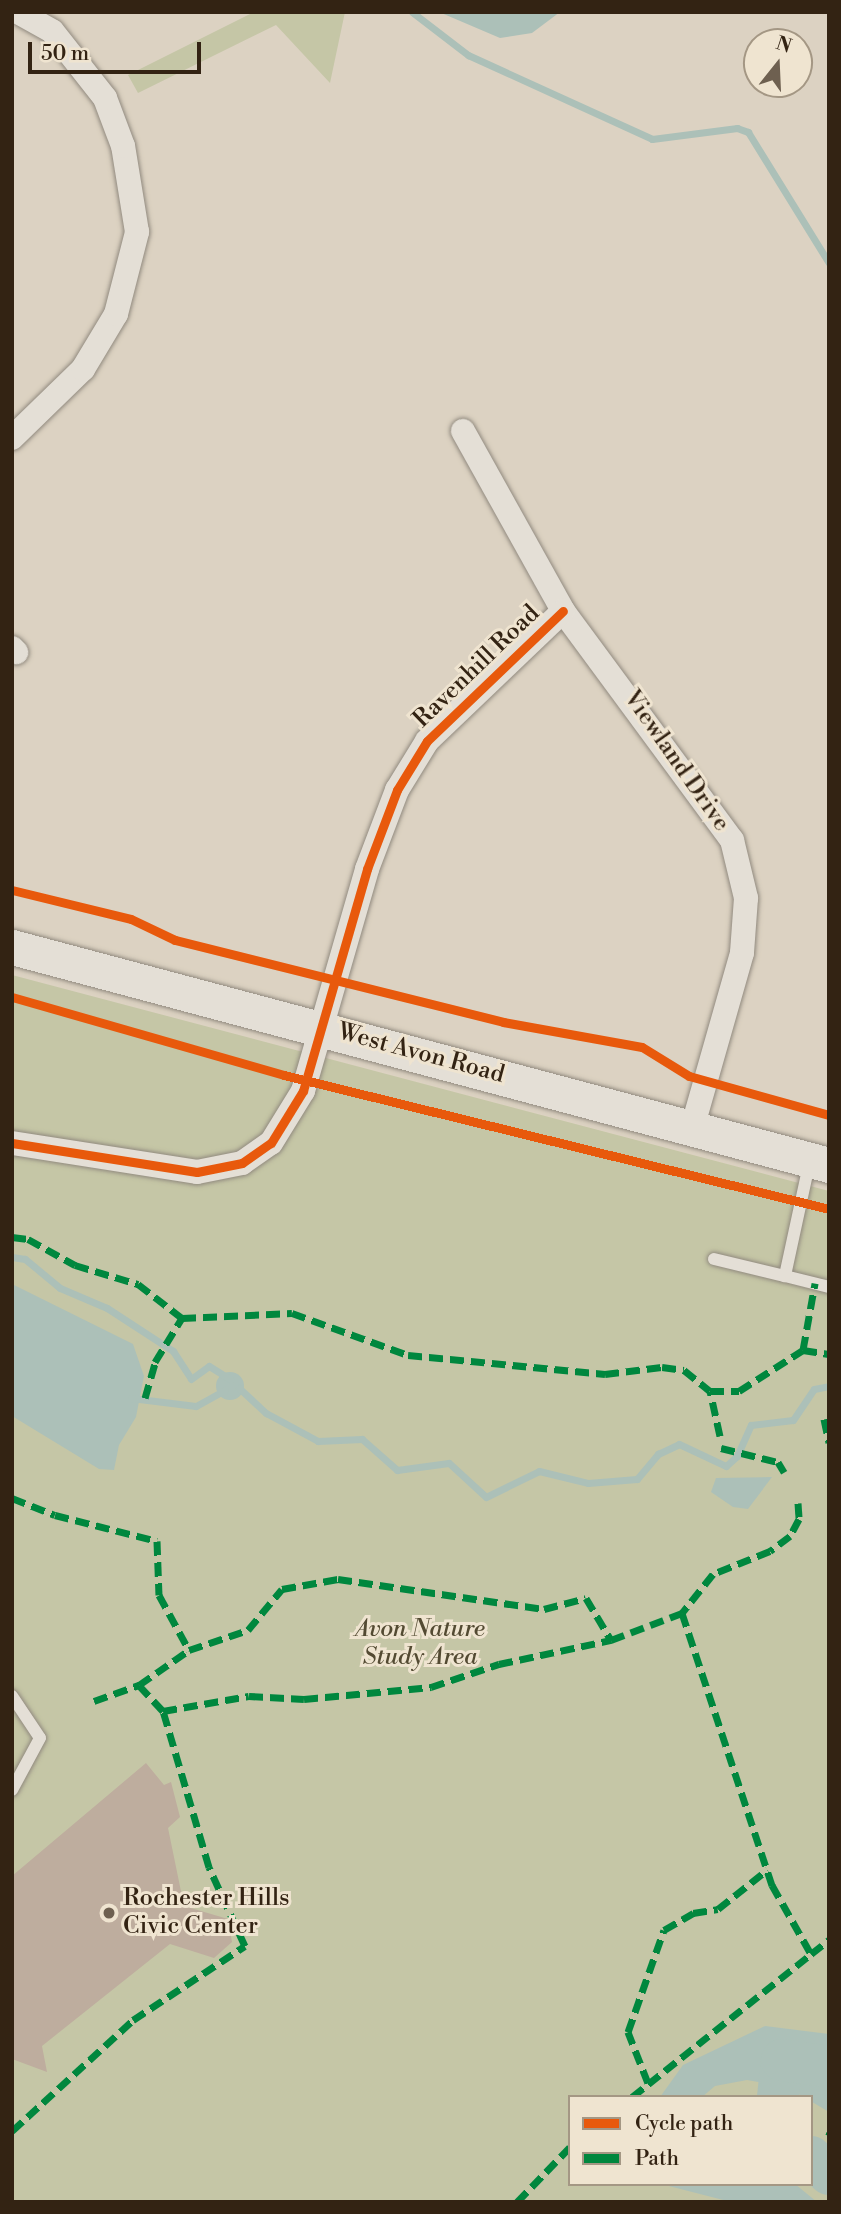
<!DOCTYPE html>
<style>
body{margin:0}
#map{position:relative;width:841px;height:2214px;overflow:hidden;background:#dcd2c2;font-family:"Libre Bodoni",serif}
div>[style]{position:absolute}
.green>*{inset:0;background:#c5c6a6}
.water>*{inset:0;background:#acc0b8}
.round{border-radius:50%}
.stream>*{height:7px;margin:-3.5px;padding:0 3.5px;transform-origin:3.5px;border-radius:3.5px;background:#acc0b8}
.river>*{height:42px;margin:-21px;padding:0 21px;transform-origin:21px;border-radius:21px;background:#acc0b8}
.building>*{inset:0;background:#bead9e}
.roads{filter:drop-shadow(0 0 2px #918a7f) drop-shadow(0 0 2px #918a7f)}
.lane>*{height:12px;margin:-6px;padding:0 6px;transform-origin:6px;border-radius:6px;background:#e4dfd6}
.street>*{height:24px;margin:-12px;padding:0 12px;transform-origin:12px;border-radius:12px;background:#e4dfd6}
.secondary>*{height:35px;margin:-17.5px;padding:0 17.5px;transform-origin:17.5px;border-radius:17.5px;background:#e4dfd6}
.quiet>*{height:7px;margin-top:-3.5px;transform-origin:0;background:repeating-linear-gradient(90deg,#00873e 0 14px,transparent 0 21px)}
.cycleway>*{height:9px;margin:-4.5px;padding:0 4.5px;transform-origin:4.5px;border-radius:4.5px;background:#e8590c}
.dots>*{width:19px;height:19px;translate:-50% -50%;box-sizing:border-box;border:4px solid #efe4d0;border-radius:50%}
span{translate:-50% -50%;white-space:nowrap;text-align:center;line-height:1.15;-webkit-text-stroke:6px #efe4d0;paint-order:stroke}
.street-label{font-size:24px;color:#332313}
.park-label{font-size:24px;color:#534a32;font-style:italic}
.poi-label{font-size:24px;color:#332313}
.left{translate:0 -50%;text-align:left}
.frame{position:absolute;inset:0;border:14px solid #332313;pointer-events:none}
.legend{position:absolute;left:568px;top:2095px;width:245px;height:91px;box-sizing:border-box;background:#efe4d0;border:2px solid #a49784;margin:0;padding:9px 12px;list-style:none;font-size:21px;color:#332313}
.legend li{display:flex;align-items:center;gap:14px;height:35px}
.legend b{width:35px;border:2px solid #a49784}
.north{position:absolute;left:743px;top:28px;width:70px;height:70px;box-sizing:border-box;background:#efe4d0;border:2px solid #a49784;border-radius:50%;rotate:18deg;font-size:19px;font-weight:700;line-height:28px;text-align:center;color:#332313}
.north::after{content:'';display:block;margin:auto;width:24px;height:32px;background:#6e6050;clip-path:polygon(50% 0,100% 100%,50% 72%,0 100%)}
.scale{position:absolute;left:28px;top:42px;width:173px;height:32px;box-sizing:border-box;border:4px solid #332313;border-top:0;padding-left:9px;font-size:21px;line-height:24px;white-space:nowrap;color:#332313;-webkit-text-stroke:5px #efe4d0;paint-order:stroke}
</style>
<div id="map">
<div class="green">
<i style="clip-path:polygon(254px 12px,345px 12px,330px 83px,276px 25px,138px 93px,128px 75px)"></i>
<i style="clip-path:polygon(evenodd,12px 975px,829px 1191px,829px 2202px,12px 2202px,12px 975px,570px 2097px,811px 2097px,811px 2184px,570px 2184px,570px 2097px)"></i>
</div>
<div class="water">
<i style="clip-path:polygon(439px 12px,560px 12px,532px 33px,500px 38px)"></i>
<i style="clip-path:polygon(12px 1284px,133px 1344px,144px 1376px,136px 1417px,119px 1445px,114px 1470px,99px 1469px,12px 1416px)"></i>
<i class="round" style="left:216px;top:1372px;width:28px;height:28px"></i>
<i style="clip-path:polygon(772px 1477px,748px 1509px,733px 1507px,711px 1492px,716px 1478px)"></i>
<i style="clip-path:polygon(765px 2026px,829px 2034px,829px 2112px,787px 2087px,747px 2080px,715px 2086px,702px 2097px,660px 2097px,683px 2065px)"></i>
<i style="clip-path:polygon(661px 2184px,795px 2184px,817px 2202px,731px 2202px)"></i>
</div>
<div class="stream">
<i style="left:412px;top:12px;width:71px;rotate:37.5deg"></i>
<i style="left:468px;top:55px;width:202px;rotate:24.5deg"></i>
<i style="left:652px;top:139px;width:86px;rotate:-7.4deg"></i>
<i style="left:737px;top:128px;width:12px;rotate:20deg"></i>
<i style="left:748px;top:132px;width:154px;rotate:58.3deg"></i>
<i style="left:12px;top:1257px;width:13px;rotate:9deg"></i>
<i style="left:25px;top:1259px;width:45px;rotate:39.6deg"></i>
<i style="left:60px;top:1288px;width:51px;rotate:23.1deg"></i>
<i style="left:107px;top:1308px;width:79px;rotate:33.1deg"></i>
<i style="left:173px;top:1351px;width:33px;rotate:57deg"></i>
<i style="left:191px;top:1379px;width:22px;rotate:-36deg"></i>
<i style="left:209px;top:1366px;width:25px;rotate:32deg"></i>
<i style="left:239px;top:1388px;width:37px;rotate:43deg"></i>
<i style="left:266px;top:1413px;width:59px;rotate:28.3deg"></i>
<i style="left:318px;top:1441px;width:44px;rotate:-2.6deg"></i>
<i style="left:362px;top:1439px;width:47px;rotate:41.5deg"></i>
<i style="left:397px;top:1470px;width:52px;rotate:-7.7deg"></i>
<i style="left:449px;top:1463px;width:50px;rotate:42.6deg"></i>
<i style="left:486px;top:1497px;width:59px;rotate:-26.1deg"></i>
<i style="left:539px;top:1471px;width:50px;rotate:13.8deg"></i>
<i style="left:588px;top:1483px;width:49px;rotate:-4.7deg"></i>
<i style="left:637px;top:1479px;width:33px;rotate:-50deg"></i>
<i style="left:658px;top:1454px;width:23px;rotate:-25deg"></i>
<i style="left:679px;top:1444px;width:52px;rotate:25.1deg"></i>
<i style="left:726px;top:1466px;width:15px;rotate:-42deg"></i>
<i style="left:737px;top:1456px;width:34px;rotate:-66deg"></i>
<i style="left:751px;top:1425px;width:42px;rotate:-6.8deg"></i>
<i style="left:793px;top:1420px;width:37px;rotate:-56deg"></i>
<i style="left:814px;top:1389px;width:15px;rotate:-11deg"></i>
<i style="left:131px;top:1398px;width:65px;rotate:7deg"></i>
<i style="left:196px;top:1406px;width:33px;rotate:-29deg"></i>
</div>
<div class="river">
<i style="left:778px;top:2097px;width:37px;rotate:-84deg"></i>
<i style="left:782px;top:2060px;width:48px;rotate:8.5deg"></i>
<i style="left:811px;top:2157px;width:25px;rotate:43deg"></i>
</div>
<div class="building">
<i style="clip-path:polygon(146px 1763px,164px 1785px,171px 1782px,180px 1817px,168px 1828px,184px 1906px,228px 1919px,232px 1942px,214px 1958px,170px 1944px,42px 2046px,47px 2072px,12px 2059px,12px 1876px)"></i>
</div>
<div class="roads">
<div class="lane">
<i style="left:810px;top:1160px;width:119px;rotate:102.2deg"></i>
<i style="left:785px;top:1276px;width:45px;rotate:14deg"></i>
<i style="left:714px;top:1259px;width:73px;rotate:13.5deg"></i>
<i style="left:12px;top:1696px;width:50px;rotate:56.3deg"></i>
<i style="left:40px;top:1738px;width:59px;rotate:118.3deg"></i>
</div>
<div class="street">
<i style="left:463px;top:431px;width:206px;rotate:60.9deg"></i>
<i style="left:563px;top:611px;width:285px;rotate:53.6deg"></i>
<i style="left:732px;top:840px;width:60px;rotate:76.4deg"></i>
<i style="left:746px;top:898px;width:55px;rotate:94.2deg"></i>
<i style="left:742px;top:953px;width:183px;rotate:105.9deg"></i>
<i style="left:12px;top:438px;width:99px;rotate:-44.2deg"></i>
<i style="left:83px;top:369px;width:64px;rotate:-59deg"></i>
<i style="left:116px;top:314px;width:85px;rotate:-75.6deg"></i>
<i style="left:137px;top:232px;width:87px;rotate:-99.2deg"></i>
<i style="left:123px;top:146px;width:51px;rotate:-110.6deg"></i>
<i style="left:105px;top:98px;width:85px;rotate:-128.3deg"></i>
<i style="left:52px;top:31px;width:39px;rotate:-151deg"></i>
<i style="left:12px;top:648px;width:6px;rotate:45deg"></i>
<i style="left:12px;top:1143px;width:187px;rotate:8.9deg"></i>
<i style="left:197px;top:1172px;width:46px;rotate:-11.3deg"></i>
<i style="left:242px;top:1163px;width:35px;rotate:-35deg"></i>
<i style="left:271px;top:1143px;width:61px;rotate:-58.4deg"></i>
<i style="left:303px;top:1091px;width:231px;rotate:-73.9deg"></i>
<i style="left:367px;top:869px;width:85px;rotate:-69.2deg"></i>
<i style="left:397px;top:790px;width:57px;rotate:-58.5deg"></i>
<i style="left:427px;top:741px;width:188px;rotate:-43.7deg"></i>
</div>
<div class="secondary">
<i style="left:12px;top:947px;width:846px;rotate:14.94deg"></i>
</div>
</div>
<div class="quiet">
<i style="left:12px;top:1237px;width:16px;rotate:7deg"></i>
<i style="left:28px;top:1239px;width:54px;rotate:29deg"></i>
<i style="left:75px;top:1265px;width:66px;rotate:16.8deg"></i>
<i style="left:138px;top:1284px;width:56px;rotate:37.7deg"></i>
<i style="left:182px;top:1318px;width:110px;rotate:-2.6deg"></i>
<i style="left:292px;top:1313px;width:123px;rotate:19.9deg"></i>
<i style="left:408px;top:1355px;width:198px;rotate:5.5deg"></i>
<i style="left:605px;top:1374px;width:57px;rotate:-7deg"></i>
<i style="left:662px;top:1367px;width:22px;rotate:8deg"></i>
<i style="left:684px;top:1370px;width:33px;rotate:39deg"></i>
<i style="left:803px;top:1350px;width:68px;rotate:-79.8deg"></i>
<i style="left:145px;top:1398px;width:37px;rotate:-74deg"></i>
<i style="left:155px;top:1362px;width:52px;rotate:-58.5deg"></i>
<i style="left:824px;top:1419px;width:24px;rotate:78deg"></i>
<i style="left:720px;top:1436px;width:46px;rotate:-102.5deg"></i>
<i style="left:710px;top:1391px;width:29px"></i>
<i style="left:739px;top:1391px;width:76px;rotate:-32.6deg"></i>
<i style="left:803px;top:1350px;width:26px;rotate:9deg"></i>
<i style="left:721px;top:1448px;width:59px;rotate:13.8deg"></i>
<i style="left:778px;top:1462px;width:12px;rotate:59deg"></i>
<i style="left:12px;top:1498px;width:46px;rotate:21.6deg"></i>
<i style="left:55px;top:1515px;width:105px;rotate:14.3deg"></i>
<i style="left:157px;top:1541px;width:54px;rotate:87.9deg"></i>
<i style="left:159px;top:1595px;width:63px;rotate:61.4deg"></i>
<i style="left:798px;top:1503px;width:16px;rotate:86deg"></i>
<i style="left:799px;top:1519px;width:19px;rotate:118deg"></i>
<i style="left:790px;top:1536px;width:25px;rotate:143deg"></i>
<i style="left:770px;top:1551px;width:61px;rotate:158deg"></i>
<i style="left:713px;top:1574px;width:50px;rotate:128.5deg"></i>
<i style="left:682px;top:1613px;width:287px;rotate:71.7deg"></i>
<i style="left:772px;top:1885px;width:79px;rotate:60.5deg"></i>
<i style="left:811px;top:1954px;width:23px;rotate:-38deg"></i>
<i style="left:94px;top:1701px;width:48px;rotate:-19.6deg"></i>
<i style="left:163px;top:1711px;width:87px;rotate:-9.9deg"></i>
<i style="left:249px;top:1696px;width:55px;rotate:3.1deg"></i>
<i style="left:304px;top:1699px;width:128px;rotate:-5.4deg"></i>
<i style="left:431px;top:1687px;width:72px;rotate:-18.7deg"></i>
<i style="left:499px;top:1664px;width:115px;rotate:-12.1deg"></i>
<i style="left:648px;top:2083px;width:55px;rotate:-111.4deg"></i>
<i style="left:628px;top:2032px;width:108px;rotate:-70.6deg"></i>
<i style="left:664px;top:1930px;width:34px;rotate:-30deg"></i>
<i style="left:693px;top:1913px;width:25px;rotate:-9deg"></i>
<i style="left:718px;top:1909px;width:63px;rotate:-38.5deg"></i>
<i style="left:632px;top:2097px;width:229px;rotate:-38.6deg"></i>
<i style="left:12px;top:2131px;width:164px;rotate:-42.5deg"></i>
<i style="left:133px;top:2020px;width:134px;rotate:-33.5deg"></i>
<i style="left:245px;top:1946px;width:87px;rotate:-114.5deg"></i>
<i style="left:209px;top:1867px;width:163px;rotate:-106.4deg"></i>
<i style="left:163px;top:1711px;width:35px;rotate:-133deg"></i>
<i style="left:139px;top:1685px;width:61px;rotate:-35deg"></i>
<i style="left:189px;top:1650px;width:62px;rotate:-18.7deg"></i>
<i style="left:248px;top:1630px;width:53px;rotate:-50.3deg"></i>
<i style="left:282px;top:1589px;width:57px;rotate:-10.1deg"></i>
<i style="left:338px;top:1579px;width:208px;rotate:8.3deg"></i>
<i style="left:544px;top:1609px;width:43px;rotate:-14.7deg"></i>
<i style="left:586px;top:1598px;width:49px;rotate:59.2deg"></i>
<i style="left:611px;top:1640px;width:76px;rotate:-20.8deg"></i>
<i style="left:827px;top:2131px;width:2px;rotate:27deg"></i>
<i style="left:517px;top:2202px;width:76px;rotate:-46.1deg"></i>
</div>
<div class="cycleway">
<i style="left:12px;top:890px;width:122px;rotate:13.7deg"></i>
<i style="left:131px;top:919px;width:49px;rotate:25.5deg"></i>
<i style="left:175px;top:940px;width:338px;rotate:14deg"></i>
<i style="left:503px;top:1022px;width:141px;rotate:10.2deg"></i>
<i style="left:642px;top:1047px;width:55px;rotate:31.7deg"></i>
<i style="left:689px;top:1076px;width:145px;rotate:15.6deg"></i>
<i style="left:12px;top:997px;width:283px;rotate:16deg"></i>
<i style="left:284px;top:1075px;width:561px;rotate:13.81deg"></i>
<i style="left:12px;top:1143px;width:187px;rotate:8.9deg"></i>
<i style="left:197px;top:1172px;width:46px;rotate:-11.3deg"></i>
<i style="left:242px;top:1163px;width:35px;rotate:-35deg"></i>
<i style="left:271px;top:1143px;width:61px;rotate:-58.4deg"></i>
<i style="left:303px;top:1091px;width:231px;rotate:-73.9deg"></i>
<i style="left:367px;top:869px;width:85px;rotate:-69.2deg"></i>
<i style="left:397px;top:790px;width:57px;rotate:-58.5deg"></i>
<i style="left:427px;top:741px;width:188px;rotate:-43.7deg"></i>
</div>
<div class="dots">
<i style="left:109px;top:1913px;background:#6e6050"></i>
</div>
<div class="street-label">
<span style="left:477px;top:667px;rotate:-44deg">Ravenhill Road</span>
<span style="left:676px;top:761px;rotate:55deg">Viewland Drive</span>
<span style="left:421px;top:1054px;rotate:15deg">West Avon Road</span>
</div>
<div class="park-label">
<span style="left:420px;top:1644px">Avon Nature<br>Study Area</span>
</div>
<div class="poi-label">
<span class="left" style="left:123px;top:1913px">Rochester Hills<br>Civic Center</span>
</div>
<div class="frame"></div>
<ul class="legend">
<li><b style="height:9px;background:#e8590c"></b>Cycle path</li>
<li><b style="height:9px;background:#00873e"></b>Path</li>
</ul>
<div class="north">N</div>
<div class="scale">50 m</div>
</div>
